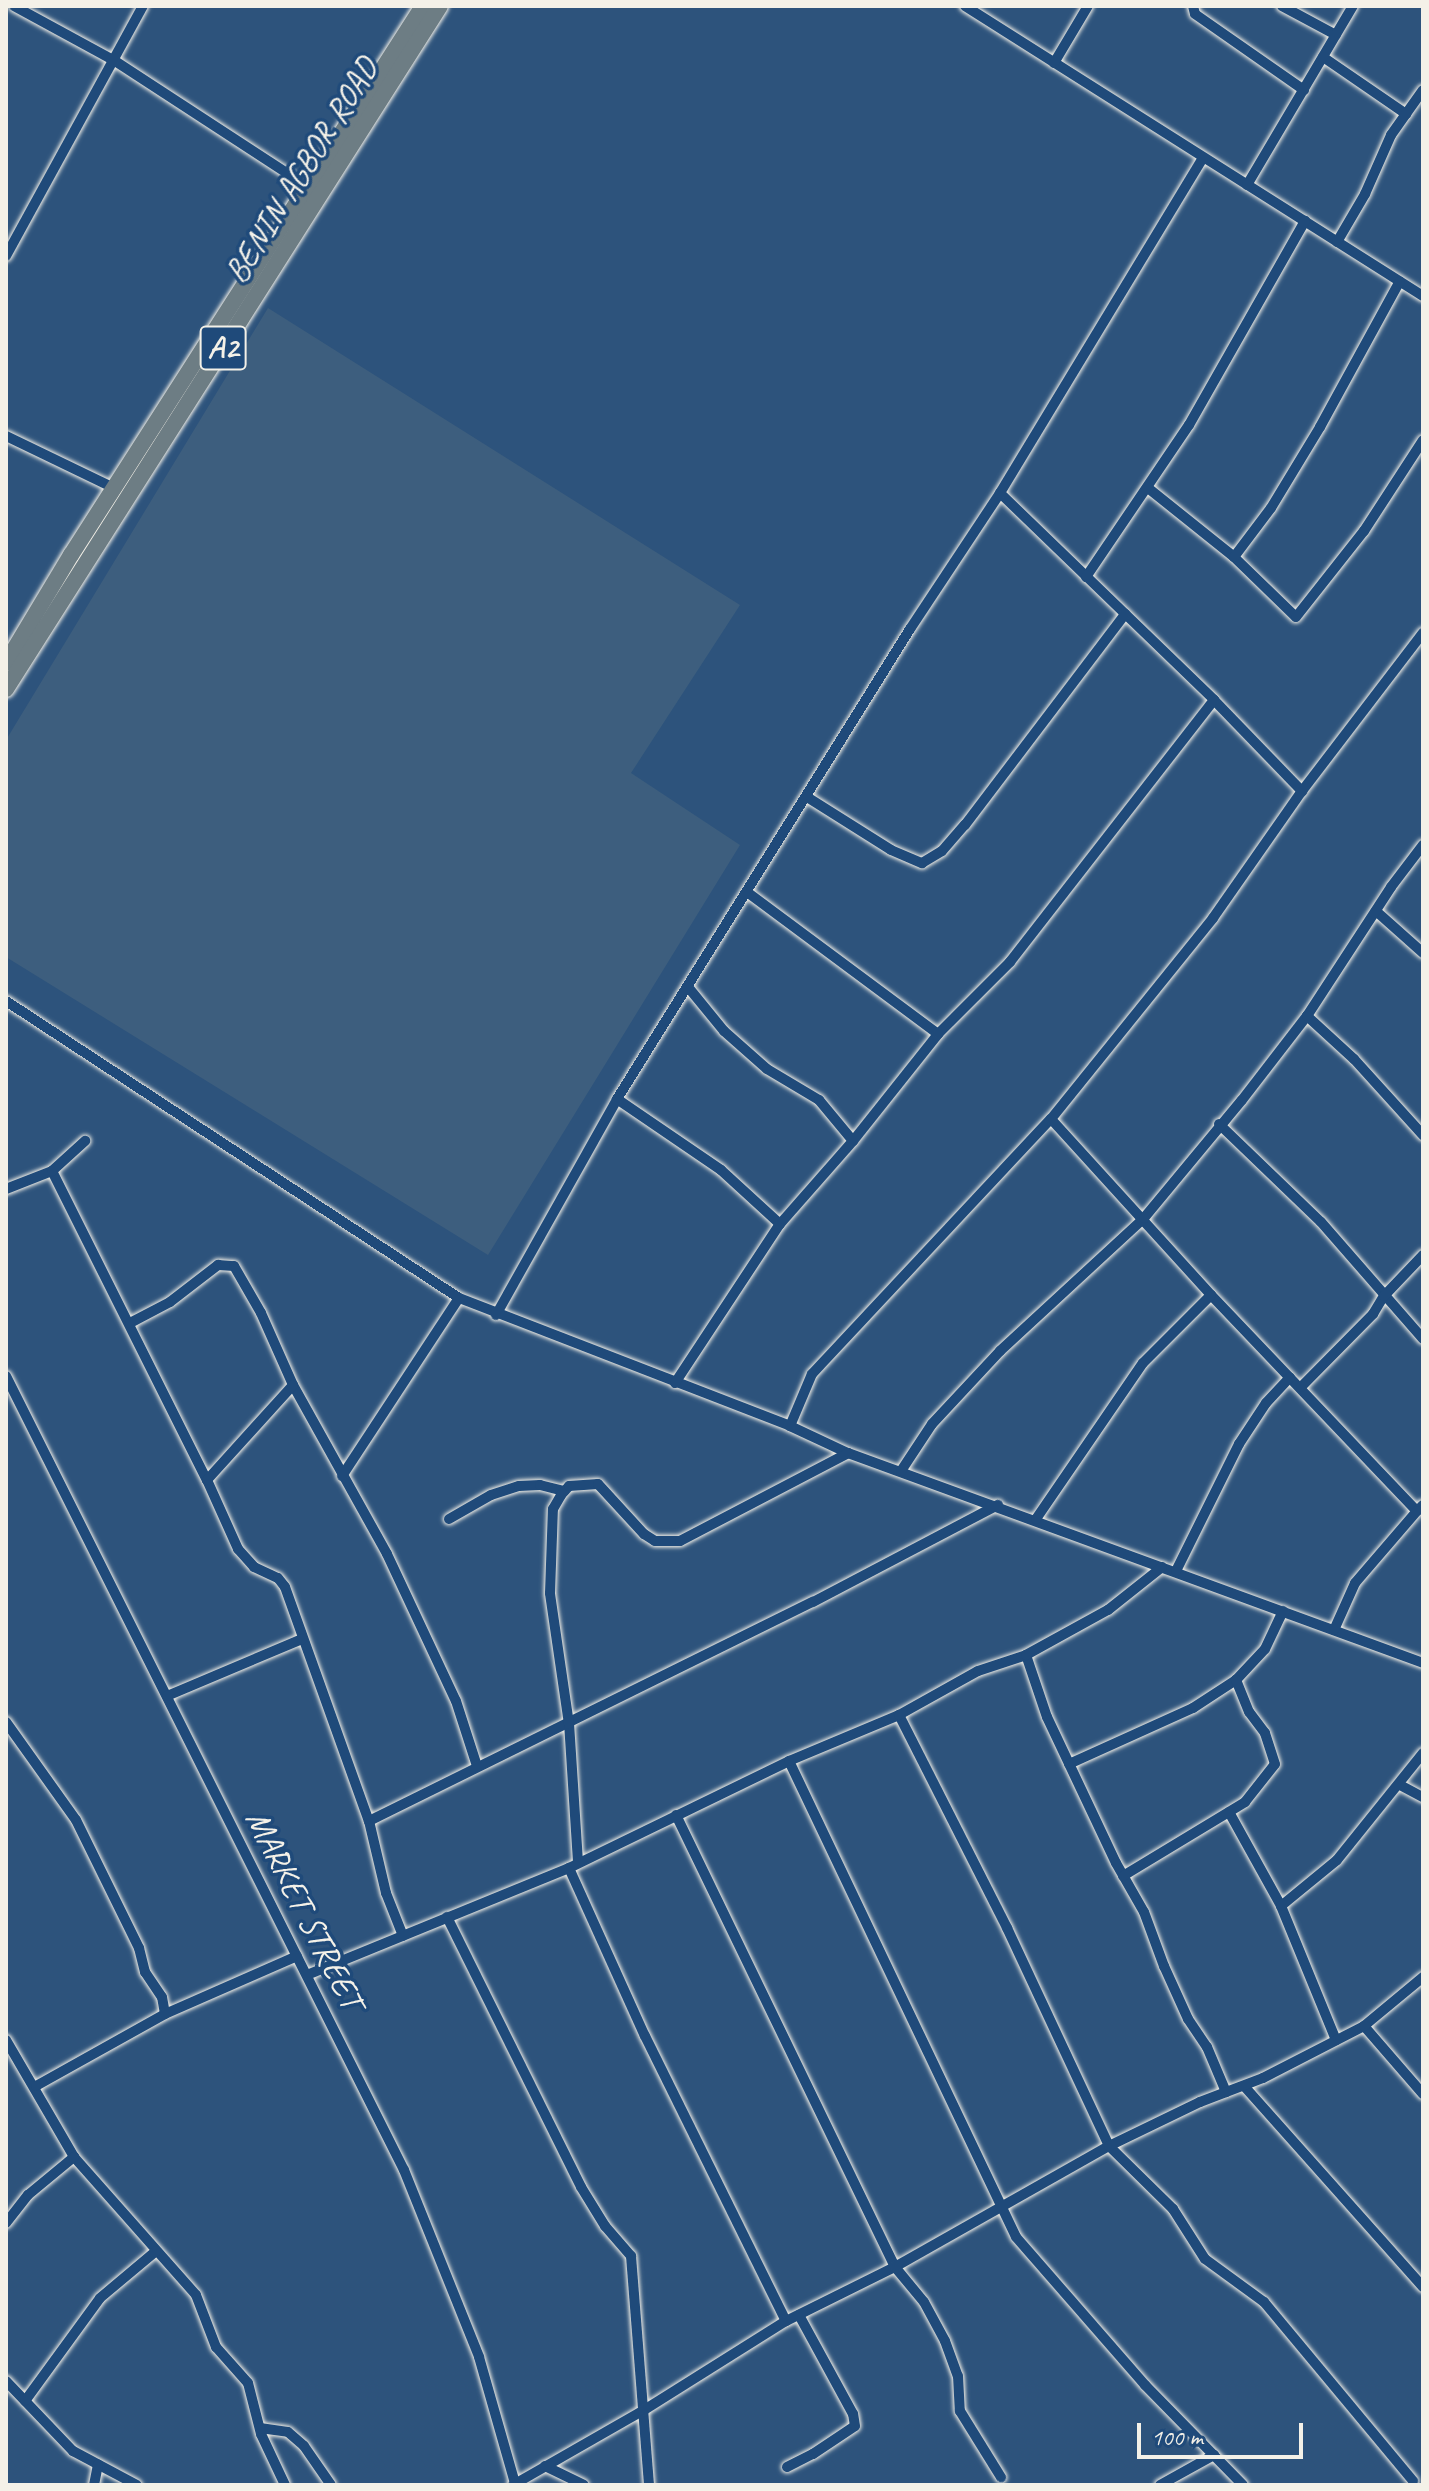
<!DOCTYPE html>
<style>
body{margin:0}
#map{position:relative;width:1429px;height:2491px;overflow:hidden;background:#2d537c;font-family:Caveat,sans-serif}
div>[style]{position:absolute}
.built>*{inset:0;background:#3d5e7e}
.roads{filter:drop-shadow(0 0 2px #f4f1e8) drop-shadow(0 0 2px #f4f1e8)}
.minor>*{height:10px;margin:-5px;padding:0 5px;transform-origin:5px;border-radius:5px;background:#1f4a7a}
.trunk>*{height:16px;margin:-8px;padding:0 8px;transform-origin:8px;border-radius:8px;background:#6d7d84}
span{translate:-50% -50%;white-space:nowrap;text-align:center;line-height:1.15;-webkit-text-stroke:7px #1f4a7a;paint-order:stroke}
.shield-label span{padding:2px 6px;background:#1f4a7a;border:2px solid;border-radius:6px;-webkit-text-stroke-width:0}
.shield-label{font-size:32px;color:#f4f1e8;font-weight:700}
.street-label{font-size:34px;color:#f4f1e8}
.frame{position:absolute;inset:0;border:8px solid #f4f1e8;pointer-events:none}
.scale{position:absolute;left:1137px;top:2423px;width:166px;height:36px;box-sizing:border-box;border:4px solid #f4f1e8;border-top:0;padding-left:10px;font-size:24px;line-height:28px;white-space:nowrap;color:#f4f1e8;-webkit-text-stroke:6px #1f4a7a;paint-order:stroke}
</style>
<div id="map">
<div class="built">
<i style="clip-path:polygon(268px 308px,740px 605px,631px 773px,740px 845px,488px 1255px,6px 957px,6px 740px)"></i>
</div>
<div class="roads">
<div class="minor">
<i style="left:14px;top:6px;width:115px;rotate:28.6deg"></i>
<i style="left:115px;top:61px;width:230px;rotate:33.1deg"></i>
<i style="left:965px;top:6px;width:542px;rotate:32.34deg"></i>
<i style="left:1193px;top:6px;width:8px;rotate:76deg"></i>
<i style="left:1195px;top:14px;width:133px;rotate:34.9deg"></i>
<i style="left:1282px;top:6px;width:61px;rotate:28.2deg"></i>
<i style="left:1323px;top:57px;width:101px;rotate:34.5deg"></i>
<i style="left:1054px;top:63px;width:66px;rotate:-59.2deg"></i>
<i style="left:1247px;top:185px;width:208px;rotate:-59.4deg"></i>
<i style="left:1337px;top:242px;width:56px;rotate:-59.7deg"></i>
<i style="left:1365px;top:194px;width:64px;rotate:-66.2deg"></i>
<i style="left:1391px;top:135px;width:55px;rotate:-54.6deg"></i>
<i style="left:6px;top:256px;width:285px;rotate:-61.3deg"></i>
<i style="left:6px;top:436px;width:120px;rotate:25.7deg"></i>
<i style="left:1148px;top:488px;width:110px;rotate:38.7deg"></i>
<i style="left:1234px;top:557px;width:86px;rotate:44.1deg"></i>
<i style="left:1296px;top:617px;width:110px;rotate:-51.7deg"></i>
<i style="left:1364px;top:531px;width:108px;rotate:-57deg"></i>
<i style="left:1000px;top:493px;width:298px;rotate:44deg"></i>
<i style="left:1214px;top:700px;width:127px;rotate:46deg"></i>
<i style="left:1234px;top:557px;width:61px;rotate:-52.9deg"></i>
<i style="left:1271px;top:508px;width:95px;rotate:-58.8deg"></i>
<i style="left:1320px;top:427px;width:166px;rotate:-61.3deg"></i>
<i style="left:1086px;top:577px;width:184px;rotate:-55.9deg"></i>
<i style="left:1189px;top:425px;width:235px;rotate:-60.4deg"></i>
<i style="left:807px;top:797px;width:99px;rotate:32.2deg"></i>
<i style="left:891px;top:850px;width:34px;rotate:23deg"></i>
<i style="left:922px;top:863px;width:23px;rotate:-31deg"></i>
<i style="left:942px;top:851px;width:35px;rotate:-49deg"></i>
<i style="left:965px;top:825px;width:265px;rotate:-52.8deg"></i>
<i style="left:747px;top:892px;width:238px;rotate:36.6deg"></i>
<i style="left:1376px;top:911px;width:63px;rotate:41.8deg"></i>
<i style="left:688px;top:987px;width:57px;rotate:50.7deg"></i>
<i style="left:724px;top:1031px;width:57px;rotate:41.5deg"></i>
<i style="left:767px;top:1069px;width:61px;rotate:30.8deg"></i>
<i style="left:819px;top:1100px;width:53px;rotate:50.3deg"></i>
<i style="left:6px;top:1001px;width:542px;rotate:33.25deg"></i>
<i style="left:459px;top:1298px;width:355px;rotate:21.1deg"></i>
<i style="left:790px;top:1426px;width:64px;rotate:25deg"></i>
<i style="left:848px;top:1453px;width:612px;rotate:20.06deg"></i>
<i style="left:1307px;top:1016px;width:64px;rotate:42.5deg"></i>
<i style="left:1354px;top:1059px;width:103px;rotate:47.8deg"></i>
<i style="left:617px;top:1099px;width:126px;rotate:34.3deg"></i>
<i style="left:721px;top:1170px;width:80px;rotate:42.5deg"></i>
<i style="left:1051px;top:1119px;width:238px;rotate:47.7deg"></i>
<i style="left:1211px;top:1295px;width:298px;rotate:46.4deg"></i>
<i style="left:1417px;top:1511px;width:8px;rotate:-45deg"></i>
<i style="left:1219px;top:1124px;width:141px;rotate:43.9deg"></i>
<i style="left:1321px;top:1222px;width:155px;rotate:48.9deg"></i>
<i style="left:52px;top:1171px;width:346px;rotate:63.4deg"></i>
<i style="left:207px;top:1480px;width:76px;rotate:65.8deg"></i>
<i style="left:238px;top:1549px;width:24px;rotate:48deg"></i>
<i style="left:254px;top:1567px;width:26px;rotate:25deg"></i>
<i style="left:278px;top:1578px;width:11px;rotate:52deg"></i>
<i style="left:285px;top:1587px;width:249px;rotate:70.3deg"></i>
<i style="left:369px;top:1821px;width:74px;rotate:76.7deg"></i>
<i style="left:386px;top:1893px;width:46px;rotate:68.4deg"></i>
<i style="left:6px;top:1189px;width:49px;rotate:-21.4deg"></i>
<i style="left:52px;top:1171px;width:45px;rotate:-42.3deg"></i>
<i style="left:496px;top:1315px;width:248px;rotate:-60.7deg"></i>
<i style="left:617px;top:1099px;width:554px;rotate:-58.06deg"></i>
<i style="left:910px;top:629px;width:163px;rotate:-56.5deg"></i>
<i style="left:1000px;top:493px;width:392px;rotate:-58.8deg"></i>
<i style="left:130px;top:1323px;width:45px;rotate:-27.7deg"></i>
<i style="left:170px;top:1302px;width:61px;rotate:-37.6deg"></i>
<i style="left:218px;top:1265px;width:16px;rotate:4deg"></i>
<i style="left:234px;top:1266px;width:54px;rotate:60.1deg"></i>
<i style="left:261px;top:1313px;width:79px;rotate:66deg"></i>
<i style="left:293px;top:1385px;width:193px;rotate:60.9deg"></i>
<i style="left:387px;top:1554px;width:162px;rotate:64.9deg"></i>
<i style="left:456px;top:1701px;width:68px;rotate:72.1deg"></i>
<i style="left:6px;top:1376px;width:888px;rotate:63.38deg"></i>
<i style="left:404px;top:2170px;width:201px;rotate:68.1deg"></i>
<i style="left:479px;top:2357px;width:131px;rotate:74.1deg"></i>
<i style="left:675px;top:1383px;width:191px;rotate:-56.6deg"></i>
<i style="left:780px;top:1224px;width:111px;rotate:-48.7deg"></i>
<i style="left:853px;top:1141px;width:137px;rotate:-51.5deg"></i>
<i style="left:938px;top:1034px;width:102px;rotate:-45deg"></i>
<i style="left:1010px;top:962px;width:332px;rotate:-52.1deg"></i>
<i style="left:1301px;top:1387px;width:103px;rotate:-45.4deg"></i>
<i style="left:1373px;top:1314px;width:21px;rotate:-59deg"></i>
<i style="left:1384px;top:1296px;width:57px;rotate:-46.4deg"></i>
<i style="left:790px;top:1426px;width:56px;rotate:-67.1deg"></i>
<i style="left:812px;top:1374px;width:349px;rotate:-46.9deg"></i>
<i style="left:1051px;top:1119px;width:258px;rotate:-51.1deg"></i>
<i style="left:1213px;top:918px;width:155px;rotate:-55deg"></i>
<i style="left:1302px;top:791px;width:199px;rotate:-52.6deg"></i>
<i style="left:901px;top:1471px;width:56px;rotate:-56.6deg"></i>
<i style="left:932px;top:1424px;width:100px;rotate:-47deg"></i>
<i style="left:1000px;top:1351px;width:196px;rotate:-42.7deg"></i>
<i style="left:1144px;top:1218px;width:153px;rotate:-50.3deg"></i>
<i style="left:1242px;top:1100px;width:106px;rotate:-52.3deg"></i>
<i style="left:1307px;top:1016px;width:154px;rotate:-56.9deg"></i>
<i style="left:1391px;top:887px;width:53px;rotate:-52.7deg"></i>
<i style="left:342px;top:1476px;width:213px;rotate:-56.7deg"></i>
<i style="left:207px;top:1480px;width:128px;rotate:-47.8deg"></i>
<i style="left:449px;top:1519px;width:48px;rotate:-29.7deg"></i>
<i style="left:491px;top:1495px;width:29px;rotate:-18deg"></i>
<i style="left:519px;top:1486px;width:21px;rotate:-3deg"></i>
<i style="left:540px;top:1485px;width:25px;rotate:14deg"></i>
<i style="left:1036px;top:1519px;width:189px;rotate:-55.6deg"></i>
<i style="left:1143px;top:1363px;width:96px;rotate:-45deg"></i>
<i style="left:1176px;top:1571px;width:142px;rotate:-63.6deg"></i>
<i style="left:1239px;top:1444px;width:49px;rotate:-56.6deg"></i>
<i style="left:1266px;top:1403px;width:35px;rotate:-47deg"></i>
<i style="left:1334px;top:1630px;width:51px;rotate:-65.9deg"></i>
<i style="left:1355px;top:1583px;width:95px;rotate:-49.3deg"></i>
<i style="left:1026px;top:1655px;width:65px;rotate:71.3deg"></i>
<i style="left:1047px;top:1717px;width:161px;rotate:64.7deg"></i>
<i style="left:1116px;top:1863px;width:56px;rotate:60.3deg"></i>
<i style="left:1144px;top:1912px;width:58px;rotate:69.7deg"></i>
<i style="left:1164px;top:1966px;width:58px;rotate:65.6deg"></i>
<i style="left:1188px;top:2019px;width:34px;rotate:56deg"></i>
<i style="left:1207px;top:2047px;width:49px;rotate:67.1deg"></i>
<i style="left:167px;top:1696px;width:147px;rotate:-22.9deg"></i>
<i style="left:899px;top:1715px;width:239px;rotate:63.1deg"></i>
<i style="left:1007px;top:1928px;width:241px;rotate:64.9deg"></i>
<i style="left:1109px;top:2146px;width:90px;rotate:44.5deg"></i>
<i style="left:1173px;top:2209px;width:59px;rotate:57.4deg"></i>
<i style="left:1205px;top:2259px;width:73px;rotate:36.1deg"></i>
<i style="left:1264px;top:2302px;width:233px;rotate:50.2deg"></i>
<i style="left:6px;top:1722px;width:120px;rotate:54.5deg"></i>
<i style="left:76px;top:1820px;width:143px;rotate:63.8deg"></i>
<i style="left:139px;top:1948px;width:25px;rotate:76deg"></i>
<i style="left:145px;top:1972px;width:30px;rotate:56deg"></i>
<i style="left:162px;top:1997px;width:17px;rotate:80deg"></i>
<i style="left:789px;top:1761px;width:527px;rotate:64.5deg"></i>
<i style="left:1016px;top:2237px;width:196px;rotate:48.9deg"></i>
<i style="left:1145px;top:2385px;width:140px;rotate:45.6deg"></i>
<i style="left:1069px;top:1764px;width:136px;rotate:-24.3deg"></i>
<i style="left:1193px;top:1708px;width:51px;rotate:-33.1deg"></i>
<i style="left:1236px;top:1680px;width:42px;rotate:-46.9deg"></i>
<i style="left:1265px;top:1649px;width:42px;rotate:-64.7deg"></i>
<i style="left:1400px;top:1785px;width:26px;rotate:28deg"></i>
<i style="left:1229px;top:1812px;width:107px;rotate:61deg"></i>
<i style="left:1281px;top:1906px;width:145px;rotate:67.7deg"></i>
<i style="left:676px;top:1815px;width:502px;rotate:64.15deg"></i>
<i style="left:895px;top:2267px;width:45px;rotate:50.4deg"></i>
<i style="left:924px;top:2302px;width:44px;rotate:61.7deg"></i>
<i style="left:945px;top:2341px;width:37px;rotate:70deg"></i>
<i style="left:958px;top:2376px;width:35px;rotate:87deg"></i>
<i style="left:960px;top:2411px;width:78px;rotate:58.2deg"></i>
<i style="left:369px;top:1821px;width:495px;rotate:-26.3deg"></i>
<i style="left:813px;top:1602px;width:209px;rotate:-27.7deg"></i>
<i style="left:578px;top:1862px;width:138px;rotate:-93.7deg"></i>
<i style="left:569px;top:1724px;width:132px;rotate:-98.3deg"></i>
<i style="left:550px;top:1593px;width:84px;rotate:-88deg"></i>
<i style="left:553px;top:1509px;width:16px;rotate:-60deg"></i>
<i style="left:561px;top:1495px;width:12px;rotate:-48deg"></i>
<i style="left:569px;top:1486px;width:29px;rotate:-4deg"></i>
<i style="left:598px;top:1484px;width:68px;rotate:47.4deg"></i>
<i style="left:644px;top:1534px;width:13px;rotate:32deg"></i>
<i style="left:655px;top:1541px;width:25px"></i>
<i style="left:680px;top:1541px;width:190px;rotate:-27.6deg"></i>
<i style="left:569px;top:1868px;width:184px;rotate:65.7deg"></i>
<i style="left:645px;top:2036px;width:318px;rotate:63.7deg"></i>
<i style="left:1123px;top:1876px;width:143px;rotate:-31.2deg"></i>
<i style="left:1245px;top:1802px;width:48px;rotate:-51.7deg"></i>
<i style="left:1275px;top:1764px;width:33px;rotate:-108deg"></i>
<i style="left:1265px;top:1733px;width:26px;rotate:-127deg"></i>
<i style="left:1249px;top:1712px;width:35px;rotate:-112deg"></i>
<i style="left:1281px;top:1906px;width:72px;rotate:-39.4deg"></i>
<i style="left:1337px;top:1860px;width:137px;rotate:-51.2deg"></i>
<i style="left:447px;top:1917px;width:301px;rotate:63.6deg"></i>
<i style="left:581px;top:2187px;width:46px;rotate:58.4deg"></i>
<i style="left:605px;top:2226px;width:40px;rotate:49deg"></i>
<i style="left:631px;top:2256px;width:230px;rotate:85.5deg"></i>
<i style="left:307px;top:1975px;width:283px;rotate:-22.2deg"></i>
<i style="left:569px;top:1868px;width:245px;rotate:-25.9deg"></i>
<i style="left:789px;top:1761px;width:119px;rotate:-22.7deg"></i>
<i style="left:899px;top:1715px;width:90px;rotate:-29.1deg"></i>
<i style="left:978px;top:1671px;width:51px;rotate:-18.4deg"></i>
<i style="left:1026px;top:1655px;width:94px;rotate:-28.8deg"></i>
<i style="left:1108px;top:1610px;width:69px;rotate:-38.5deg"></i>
<i style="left:1364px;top:2026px;width:90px;rotate:49.1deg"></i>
<i style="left:6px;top:2040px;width:135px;rotate:59.8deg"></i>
<i style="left:74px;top:2157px;width:184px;rotate:48.5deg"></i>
<i style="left:196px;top:2295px;width:56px;rotate:69deg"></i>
<i style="left:216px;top:2347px;width:48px;rotate:48.4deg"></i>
<i style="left:248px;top:2383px;width:53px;rotate:75.7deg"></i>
<i style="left:261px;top:2434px;width:56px;rotate:64.8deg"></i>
<i style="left:36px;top:2086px;width:148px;rotate:-29.2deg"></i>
<i style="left:165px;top:2014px;width:144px;rotate:-23.7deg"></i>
<i style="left:1244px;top:2086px;width:269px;rotate:48.3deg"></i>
<i style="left:6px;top:2223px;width:36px;rotate:-52deg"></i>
<i style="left:28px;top:2195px;width:60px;rotate:-39.6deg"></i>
<i style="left:6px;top:2381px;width:97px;rotate:46.3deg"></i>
<i style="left:73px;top:2451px;width:72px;rotate:28deg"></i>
<i style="left:25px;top:2401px;width:127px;rotate:-53.9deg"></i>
<i style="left:100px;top:2298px;width:73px;rotate:-40deg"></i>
<i style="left:260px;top:2428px;width:28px;rotate:8deg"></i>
<i style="left:288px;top:2432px;width:21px;rotate:41deg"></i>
<i style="left:304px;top:2446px;width:47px;rotate:55.3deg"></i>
<i style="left:545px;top:2466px;width:43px;rotate:26deg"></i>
<i style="left:787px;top:2467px;width:29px;rotate:-27deg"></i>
<i style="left:813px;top:2454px;width:50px;rotate:-33.7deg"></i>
<i style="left:855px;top:2426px;width:12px;rotate:-99deg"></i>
<i style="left:853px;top:2414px;width:113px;rotate:-118.6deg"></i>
<i style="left:94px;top:2485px;width:21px;rotate:-79deg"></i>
<i style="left:513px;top:2485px;width:151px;rotate:-29.8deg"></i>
<i style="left:644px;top:2410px;width:168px;rotate:-32.1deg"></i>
<i style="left:786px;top:2321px;width:122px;rotate:-26.4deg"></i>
<i style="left:895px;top:2267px;width:246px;rotate:-29.5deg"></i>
<i style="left:1109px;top:2146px;width:101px;rotate:-25.8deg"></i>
<i style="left:1200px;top:2102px;width:67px;rotate:-20.9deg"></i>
<i style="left:1263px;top:2078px;width:114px;rotate:-27.2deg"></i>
<i style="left:1364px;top:2026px;width:77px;rotate:-39.7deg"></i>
<i style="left:1160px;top:2485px;width:62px;rotate:-29.1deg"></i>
</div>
<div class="trunk">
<i style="left:6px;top:663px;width:126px;rotate:-59deg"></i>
<i style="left:71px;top:555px;width:652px;rotate:-57.33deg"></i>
<i style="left:6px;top:689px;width:809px;rotate:-57.57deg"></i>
</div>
</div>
<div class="shield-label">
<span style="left:223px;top:348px">A2</span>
</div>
<div class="street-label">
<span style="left:301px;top:170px;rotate:-58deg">BENIN AGBOR ROAD</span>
<span style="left:305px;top:1909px;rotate:63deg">MARKET STREET</span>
</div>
<div class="frame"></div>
<div class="scale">100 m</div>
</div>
